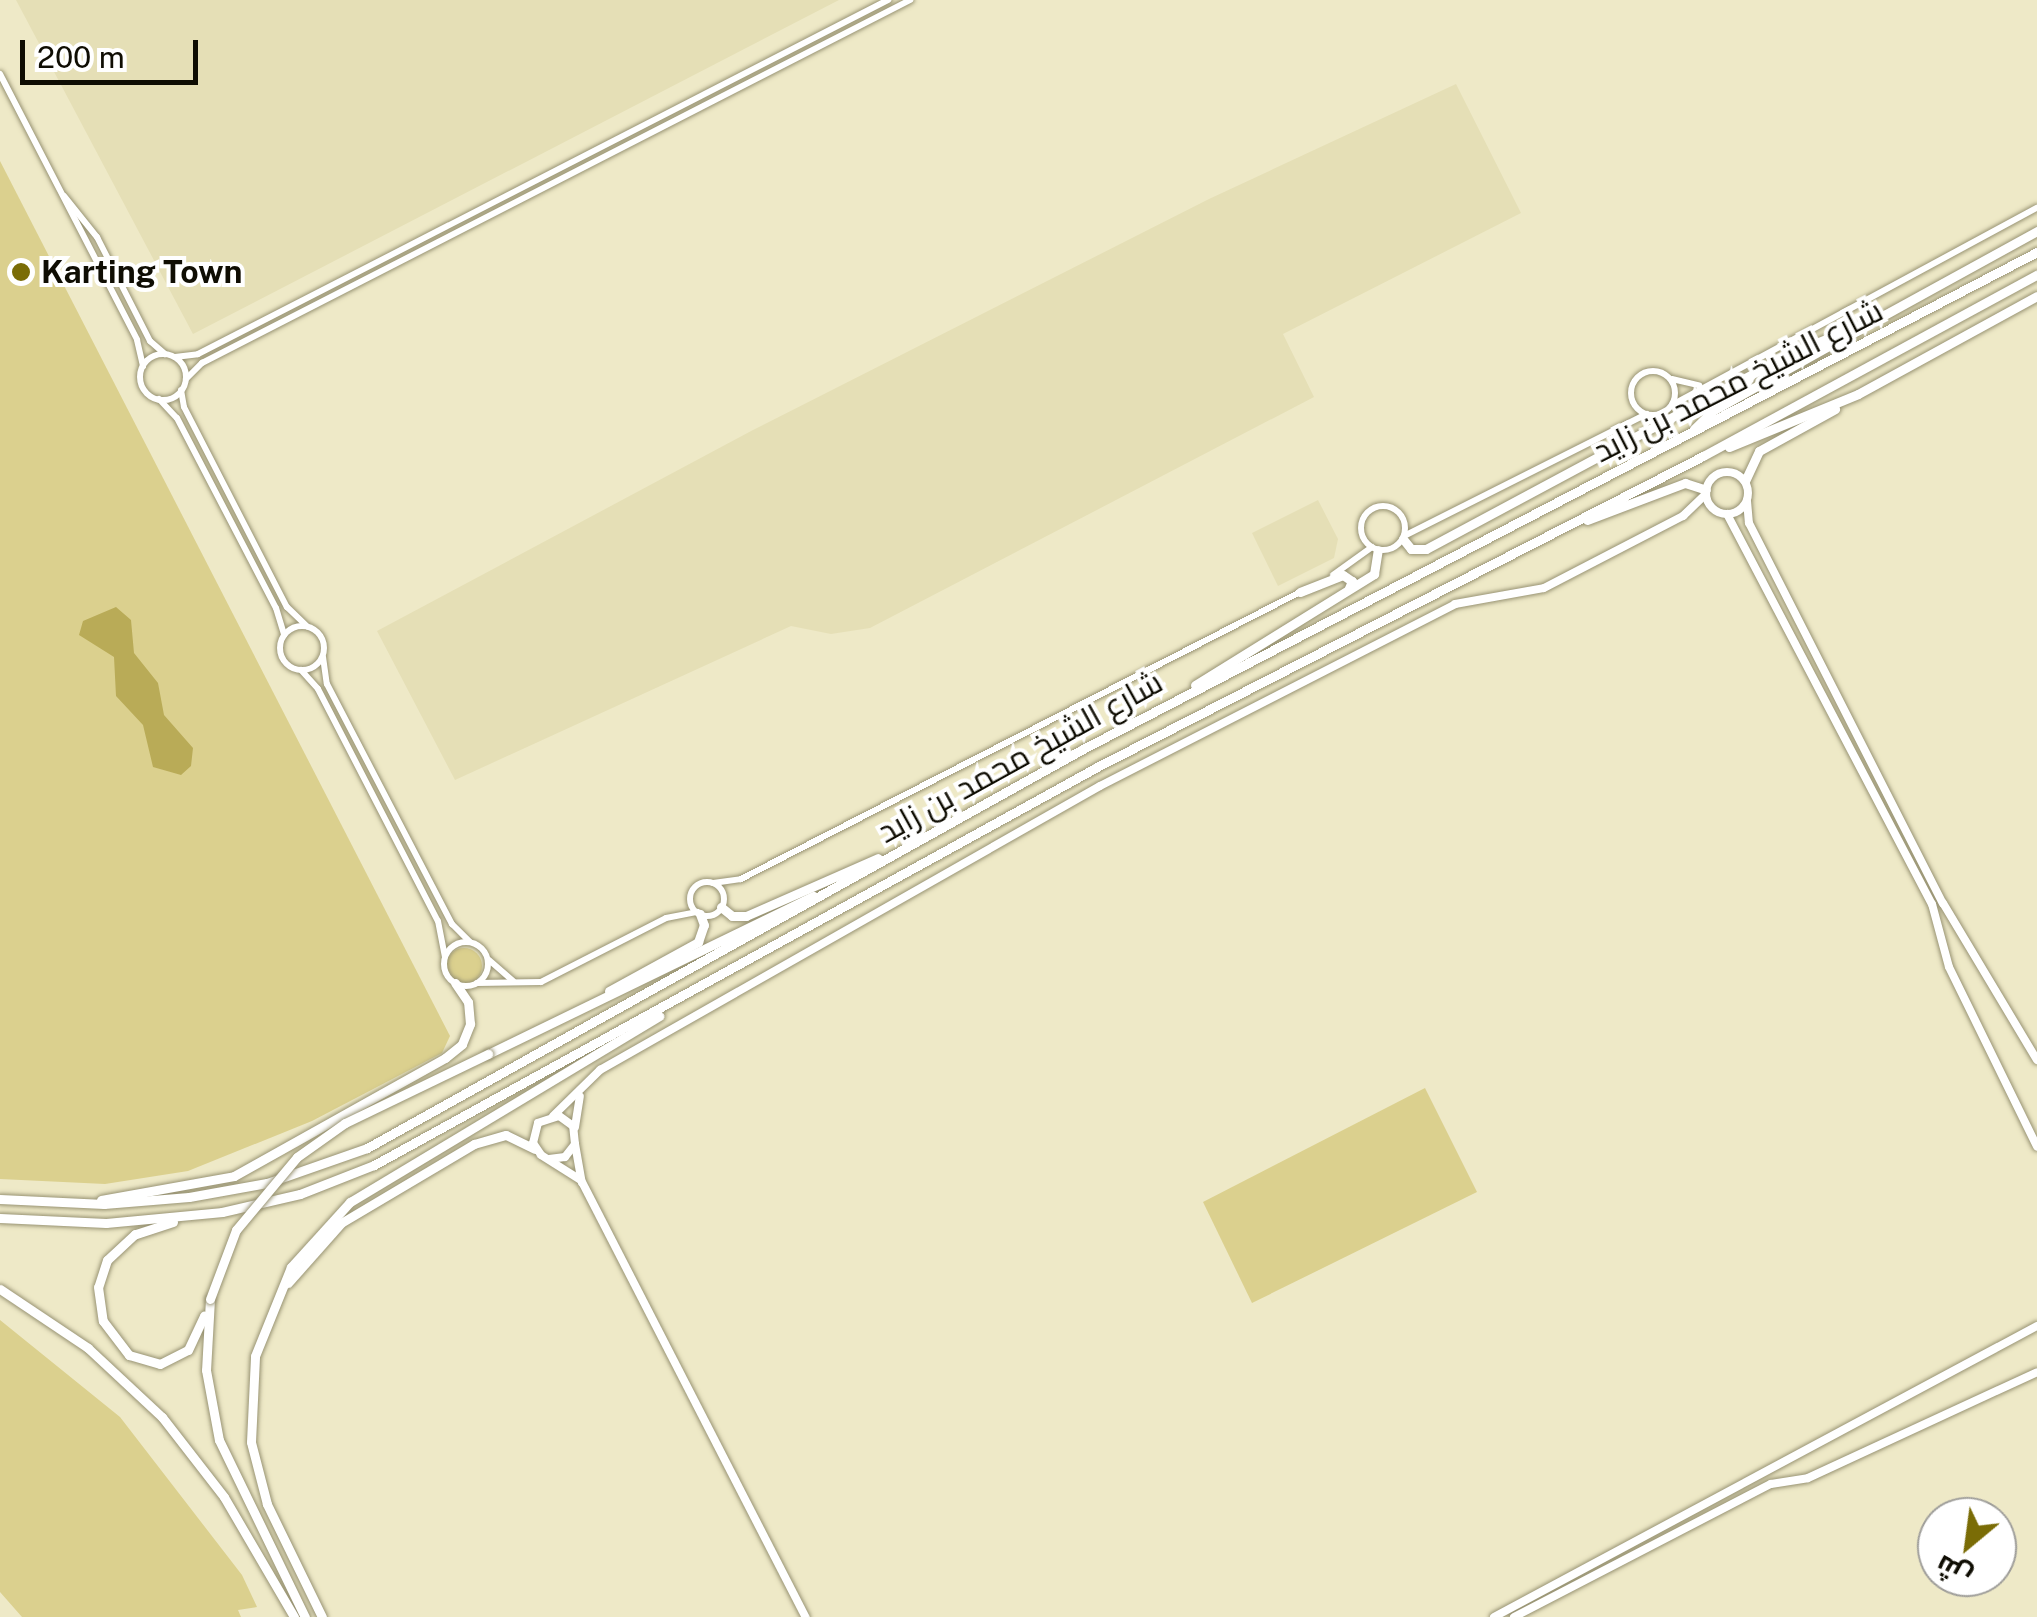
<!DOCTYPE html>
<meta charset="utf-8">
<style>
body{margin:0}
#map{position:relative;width:2037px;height:1617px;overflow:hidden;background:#eee9c7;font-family:"Public Sans",Cairo,sans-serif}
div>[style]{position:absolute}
.built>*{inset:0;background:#e5dfb6}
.green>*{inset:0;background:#dbd08e}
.round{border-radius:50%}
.water>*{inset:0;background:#b9ab57}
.roads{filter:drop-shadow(0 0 2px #989373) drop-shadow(0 0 2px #989373)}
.minor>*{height:6px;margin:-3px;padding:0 3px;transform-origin:3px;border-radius:3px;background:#fff}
.minor>.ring{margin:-3px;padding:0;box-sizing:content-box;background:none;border:6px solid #fff;border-radius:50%}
.major>*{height:8px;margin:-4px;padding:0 4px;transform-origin:4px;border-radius:4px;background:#fff}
.major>.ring{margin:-4px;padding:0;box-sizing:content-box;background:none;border:8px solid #fff;border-radius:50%}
.highway>*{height:9px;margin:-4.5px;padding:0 4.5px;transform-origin:4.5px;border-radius:4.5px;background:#fff}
.bridges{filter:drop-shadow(0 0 2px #989373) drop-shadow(0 0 2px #989373)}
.highway-bridge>*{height:9px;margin:-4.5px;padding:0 4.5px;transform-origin:4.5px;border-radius:4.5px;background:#fff}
.dots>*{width:28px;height:28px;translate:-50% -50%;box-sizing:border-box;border:5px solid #fff;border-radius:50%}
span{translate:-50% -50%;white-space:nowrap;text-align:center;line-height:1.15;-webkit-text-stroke:8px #fff;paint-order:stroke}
.poi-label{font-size:32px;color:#0f0d03;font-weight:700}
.left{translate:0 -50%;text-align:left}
.street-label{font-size:32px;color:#0f0d03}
.north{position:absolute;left:1917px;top:1497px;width:100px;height:100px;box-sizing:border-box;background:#fff;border:2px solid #9f9e9a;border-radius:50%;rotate:209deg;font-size:28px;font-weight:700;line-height:40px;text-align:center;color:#0f0d03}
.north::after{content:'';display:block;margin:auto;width:35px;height:45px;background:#7a6c06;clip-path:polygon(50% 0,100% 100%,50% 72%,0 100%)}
.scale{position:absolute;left:20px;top:40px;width:178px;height:45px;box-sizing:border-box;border:5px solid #0f0d03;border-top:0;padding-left:12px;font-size:30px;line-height:35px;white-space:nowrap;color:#0f0d03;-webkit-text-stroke:8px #fff;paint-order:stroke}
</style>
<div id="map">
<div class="built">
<i style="clip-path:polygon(16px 0,839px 0,193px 334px)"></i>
<i style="clip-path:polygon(1456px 84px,1521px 213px,1283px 334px,1314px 397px,870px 628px,831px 634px,791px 626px,455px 780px,377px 631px,753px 430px,1209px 199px)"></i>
<i style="clip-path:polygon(1318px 500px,1338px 539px,1334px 558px,1278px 586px,1252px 533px)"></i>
</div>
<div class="green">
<i style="clip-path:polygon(0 161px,450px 1036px,442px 1053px,312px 1121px,188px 1171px,105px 1184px,0 1179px)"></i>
<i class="round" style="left:446px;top:948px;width:36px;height:36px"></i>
<i style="clip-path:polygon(1425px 1088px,1477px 1192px,1252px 1303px,1203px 1202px)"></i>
<i style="clip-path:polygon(0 1320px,120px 1417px,242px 1575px,257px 1607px,238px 1610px,241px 1617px,22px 1617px,0 1592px)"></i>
</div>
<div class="water">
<i style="clip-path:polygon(116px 607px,131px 620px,134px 653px,158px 683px,164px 715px,193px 748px,191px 766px,181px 775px,153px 767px,143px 725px,116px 696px,114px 657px,79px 635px,83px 621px)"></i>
</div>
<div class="roads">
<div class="minor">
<i style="left:0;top:74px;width:299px;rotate:62.7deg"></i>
<i style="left:137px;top:340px;width:27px;rotate:77deg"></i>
<i style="left:64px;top:196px;width:53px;rotate:51.2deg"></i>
<i style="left:97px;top:237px;width:117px;rotate:63deg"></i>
<i style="left:150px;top:341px;width:20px;rotate:41deg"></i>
<i class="ring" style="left:140px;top:354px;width:40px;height:40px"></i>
<i style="left:175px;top:357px;width:23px;rotate:-7deg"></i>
<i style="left:198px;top:354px;width:776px;rotate:-27.16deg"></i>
<i class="ring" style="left:1631px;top:371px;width:38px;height:38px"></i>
<i style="left:186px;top:379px;width:23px;rotate:-45deg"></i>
<i style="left:202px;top:363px;width:796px;rotate:-27.14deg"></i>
<i style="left:1672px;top:379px;width:28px;rotate:13deg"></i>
<i style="left:181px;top:390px;width:17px;rotate:80deg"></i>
<i style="left:184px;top:407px;width:225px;rotate:62.8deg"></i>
<i style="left:287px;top:607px;width:28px;rotate:44deg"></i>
<i style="left:159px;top:399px;width:26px;rotate:47deg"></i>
<i style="left:177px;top:418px;width:214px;rotate:62.5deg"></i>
<i style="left:276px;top:608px;width:28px;rotate:73deg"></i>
<i style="left:1672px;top:405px;width:415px;rotate:-28.4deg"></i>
<i class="ring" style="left:1361px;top:506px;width:38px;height:38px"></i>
<i style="left:1404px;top:536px;width:272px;rotate:-26.7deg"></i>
<i style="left:1333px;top:575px;width:48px;rotate:-35.7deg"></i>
<i class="ring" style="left:280px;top:626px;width:38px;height:38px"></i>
<i style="left:323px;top:657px;width:27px;rotate:82deg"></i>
<i style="left:327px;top:684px;width:271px;rotate:62.5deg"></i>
<i style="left:452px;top:924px;width:25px;rotate:45deg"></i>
<i style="left:301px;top:670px;width:25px;rotate:48deg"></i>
<i style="left:318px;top:689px;width:261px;rotate:62.7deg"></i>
<i style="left:438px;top:921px;width:36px;rotate:79deg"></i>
<i class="ring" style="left:690px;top:882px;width:28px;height:28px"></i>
<i style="left:713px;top:883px;width:28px;rotate:-8deg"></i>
<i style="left:741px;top:879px;width:633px;rotate:-27.17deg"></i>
<i class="ring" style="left:444px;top:942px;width:38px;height:38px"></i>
<i style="left:489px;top:960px;width:32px;rotate:41deg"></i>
<i style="left:477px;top:983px;width:64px;rotate:-0.9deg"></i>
<i style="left:541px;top:982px;width:140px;rotate:-27.1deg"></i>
<i style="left:666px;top:918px;width:32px;rotate:-11deg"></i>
</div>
<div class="major">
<i class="ring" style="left:1706px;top:472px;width:34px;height:34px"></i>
<i style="left:1747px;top:501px;width:22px;rotate:85deg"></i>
<i style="left:1749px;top:523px;width:427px;rotate:63deg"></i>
<i style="left:1943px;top:903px;width:183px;rotate:59.1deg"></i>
<i style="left:1727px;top:514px;width:441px;rotate:62.3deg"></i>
<i style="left:1932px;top:904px;width:65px;rotate:74.9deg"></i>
<i style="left:1949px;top:967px;width:200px;rotate:63.9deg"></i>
<i style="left:553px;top:1116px;width:66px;rotate:-44.4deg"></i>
<i style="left:600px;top:1070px;width:575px;rotate:-29.6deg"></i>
<i style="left:1100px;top:786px;width:399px;rotate:-27.1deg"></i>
<i style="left:1455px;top:604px;width:90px;rotate:-10.2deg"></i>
<i style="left:1544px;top:588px;width:157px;rotate:-27.4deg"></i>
<i style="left:1683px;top:516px;width:32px;rotate:-44deg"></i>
<i style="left:575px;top:1127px;width:31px;rotate:-81deg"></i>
<i style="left:575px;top:1144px;width:39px;rotate:80deg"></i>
<i style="left:582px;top:1182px;width:489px;rotate:62.8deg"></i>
<i style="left:549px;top:1159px;width:16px;rotate:-7deg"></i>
<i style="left:565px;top:1157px;width:16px;rotate:-52deg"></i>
<i style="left:575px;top:1144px;width:18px;rotate:-96deg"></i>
<i style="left:573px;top:1126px;width:17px;rotate:-144deg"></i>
<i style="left:559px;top:1116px;width:22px;rotate:162deg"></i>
<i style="left:538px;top:1123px;width:21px;rotate:104deg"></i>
<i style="left:533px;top:1143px;width:14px;rotate:56deg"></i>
<i style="left:541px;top:1155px;width:45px;rotate:32.3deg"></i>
<i style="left:1494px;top:1617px;width:616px;rotate:-28.19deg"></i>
<i style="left:1514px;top:1617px;width:289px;rotate:-27.4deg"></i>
<i style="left:1771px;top:1484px;width:37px;rotate:-9deg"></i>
<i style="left:1808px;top:1478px;width:252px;rotate:-24.8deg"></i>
</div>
<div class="highway">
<i style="left:1877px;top:319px;width:183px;rotate:-28.8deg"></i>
<i style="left:1694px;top:429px;width:28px;rotate:-44deg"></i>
<i style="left:1714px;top:410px;width:166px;rotate:-29.2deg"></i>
<i style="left:1729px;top:447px;width:139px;rotate:-22.3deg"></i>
<i style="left:1858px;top:394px;width:204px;rotate:-28.7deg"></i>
<i style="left:1745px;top:481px;width:33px;rotate:-65deg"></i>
<i style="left:1759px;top:451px;width:87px;rotate:-28.9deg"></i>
<i style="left:1587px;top:520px;width:105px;rotate:-20.7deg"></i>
<i style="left:1685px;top:483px;width:22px;rotate:18deg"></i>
<i style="left:1403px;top:539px;width:13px;rotate:51deg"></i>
<i style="left:1411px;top:549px;width:15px"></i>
<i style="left:1426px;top:549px;width:415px;rotate:-28.2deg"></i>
<i style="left:1792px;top:353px;width:97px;rotate:-22.3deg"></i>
<i style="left:1300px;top:592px;width:46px;rotate:-21.6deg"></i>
<i style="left:1343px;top:575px;width:11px;rotate:34deg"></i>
<i style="left:1352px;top:581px;width:8px;rotate:113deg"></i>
<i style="left:1195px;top:685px;width:211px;rotate:-31.8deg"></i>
<i style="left:1374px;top:574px;width:24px;rotate:-81deg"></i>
<i style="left:721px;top:907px;width:14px;rotate:39deg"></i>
<i style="left:732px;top:916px;width:14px"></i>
<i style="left:746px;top:916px;width:144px;rotate:-23.7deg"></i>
<i style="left:609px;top:991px;width:102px;rotate:-28.8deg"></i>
<i style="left:698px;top:942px;width:18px;rotate:-71deg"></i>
<i style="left:704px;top:925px;width:12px;rotate:-110deg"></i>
<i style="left:488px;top:1054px;width:362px;rotate:-25.9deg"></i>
<i style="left:0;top:1199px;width:104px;rotate:2.8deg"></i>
<i style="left:104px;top:1204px;width:85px;rotate:-4.7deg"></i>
<i style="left:189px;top:1197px;width:79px;rotate:-10.2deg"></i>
<i style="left:267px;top:1183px;width:106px;rotate:-19.3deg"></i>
<i style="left:367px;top:1148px;width:820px;rotate:-29.13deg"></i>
<i style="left:1083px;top:749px;width:1076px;rotate:-27.52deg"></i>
<i style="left:101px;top:1200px;width:135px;rotate:-10.2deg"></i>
<i style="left:234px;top:1176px;width:242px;rotate:-29.2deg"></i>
<i style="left:445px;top:1058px;width:22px;rotate:-39deg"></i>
<i style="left:462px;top:1044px;width:22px;rotate:-68deg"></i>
<i style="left:470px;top:1024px;width:22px;rotate:-95deg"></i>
<i style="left:468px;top:1002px;width:23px;rotate:-124deg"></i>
<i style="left:0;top:1218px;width:106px;rotate:2.7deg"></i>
<i style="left:106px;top:1223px;width:117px;rotate:-5.4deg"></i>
<i style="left:222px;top:1212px;width:80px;rotate:-13deg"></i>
<i style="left:300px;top:1194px;width:79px;rotate:-21.4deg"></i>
<i style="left:374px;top:1165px;width:825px;rotate:-28.83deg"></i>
<i style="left:1097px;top:767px;width:681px;rotate:-27.17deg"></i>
<i style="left:1703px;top:456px;width:380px;rotate:-28.5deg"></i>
<i style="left:173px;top:1222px;width:40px;rotate:162deg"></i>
<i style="left:135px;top:1234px;width:38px;rotate:137deg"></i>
<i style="left:107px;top:1260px;width:28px;rotate:108deg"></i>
<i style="left:98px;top:1287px;width:34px;rotate:82deg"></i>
<i style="left:103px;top:1321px;width:43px;rotate:52.6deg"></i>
<i style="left:129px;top:1355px;width:32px;rotate:16deg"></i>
<i style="left:160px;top:1364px;width:31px;rotate:-27deg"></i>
<i style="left:188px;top:1350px;width:38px;rotate:-65deg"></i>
<i style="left:288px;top:1283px;width:80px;rotate:-48.5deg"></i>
<i style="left:341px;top:1223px;width:155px;rotate:-30.7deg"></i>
<i style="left:474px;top:1144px;width:33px;rotate:-16deg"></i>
<i style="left:506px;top:1135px;width:32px;rotate:26deg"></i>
<i style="left:0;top:1289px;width:106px;rotate:33.8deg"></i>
<i style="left:88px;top:1348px;width:101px;rotate:43deg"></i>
<i style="left:162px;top:1417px;width:101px;rotate:52.2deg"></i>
<i style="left:224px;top:1497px;width:139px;rotate:59.7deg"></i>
<i style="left:210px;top:1299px;width:71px;rotate:93.2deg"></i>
<i style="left:206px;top:1370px;width:71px;rotate:79.5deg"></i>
<i style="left:219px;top:1440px;width:197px;rotate:64.1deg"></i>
<i style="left:322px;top:1617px;width:126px;rotate:-116deg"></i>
<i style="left:267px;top:1504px;width:64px;rotate:-104.5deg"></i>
<i style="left:251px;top:1442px;width:86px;rotate:-87.3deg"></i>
<i style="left:255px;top:1356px;width:96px;rotate:-68deg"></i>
<i style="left:291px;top:1267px;width:88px;rotate:-47.8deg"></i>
<i style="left:350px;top:1202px;width:361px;rotate:-31deg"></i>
</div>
</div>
<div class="bridges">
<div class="highway-bridge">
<i style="left:210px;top:1299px;width:74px;rotate:-69.4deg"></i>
<i style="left:236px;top:1230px;width:95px;rotate:-50.1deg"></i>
<i style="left:297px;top:1157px;width:59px;rotate:-35.3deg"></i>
<i style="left:345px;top:1123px;width:159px;rotate:-25.8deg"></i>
</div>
</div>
<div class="dots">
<i style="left:21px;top:272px;background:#7a6c06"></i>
</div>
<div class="poi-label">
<span class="left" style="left:41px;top:272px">Karting Town</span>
</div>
<div class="street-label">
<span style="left:1738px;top:381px;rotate:-27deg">شارع الشيخ محمد بن زايد</span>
<span style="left:1020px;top:757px;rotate:-29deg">شارع الشيخ محمد بن زايد</span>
</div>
<div class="north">ش</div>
<div class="scale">200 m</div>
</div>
